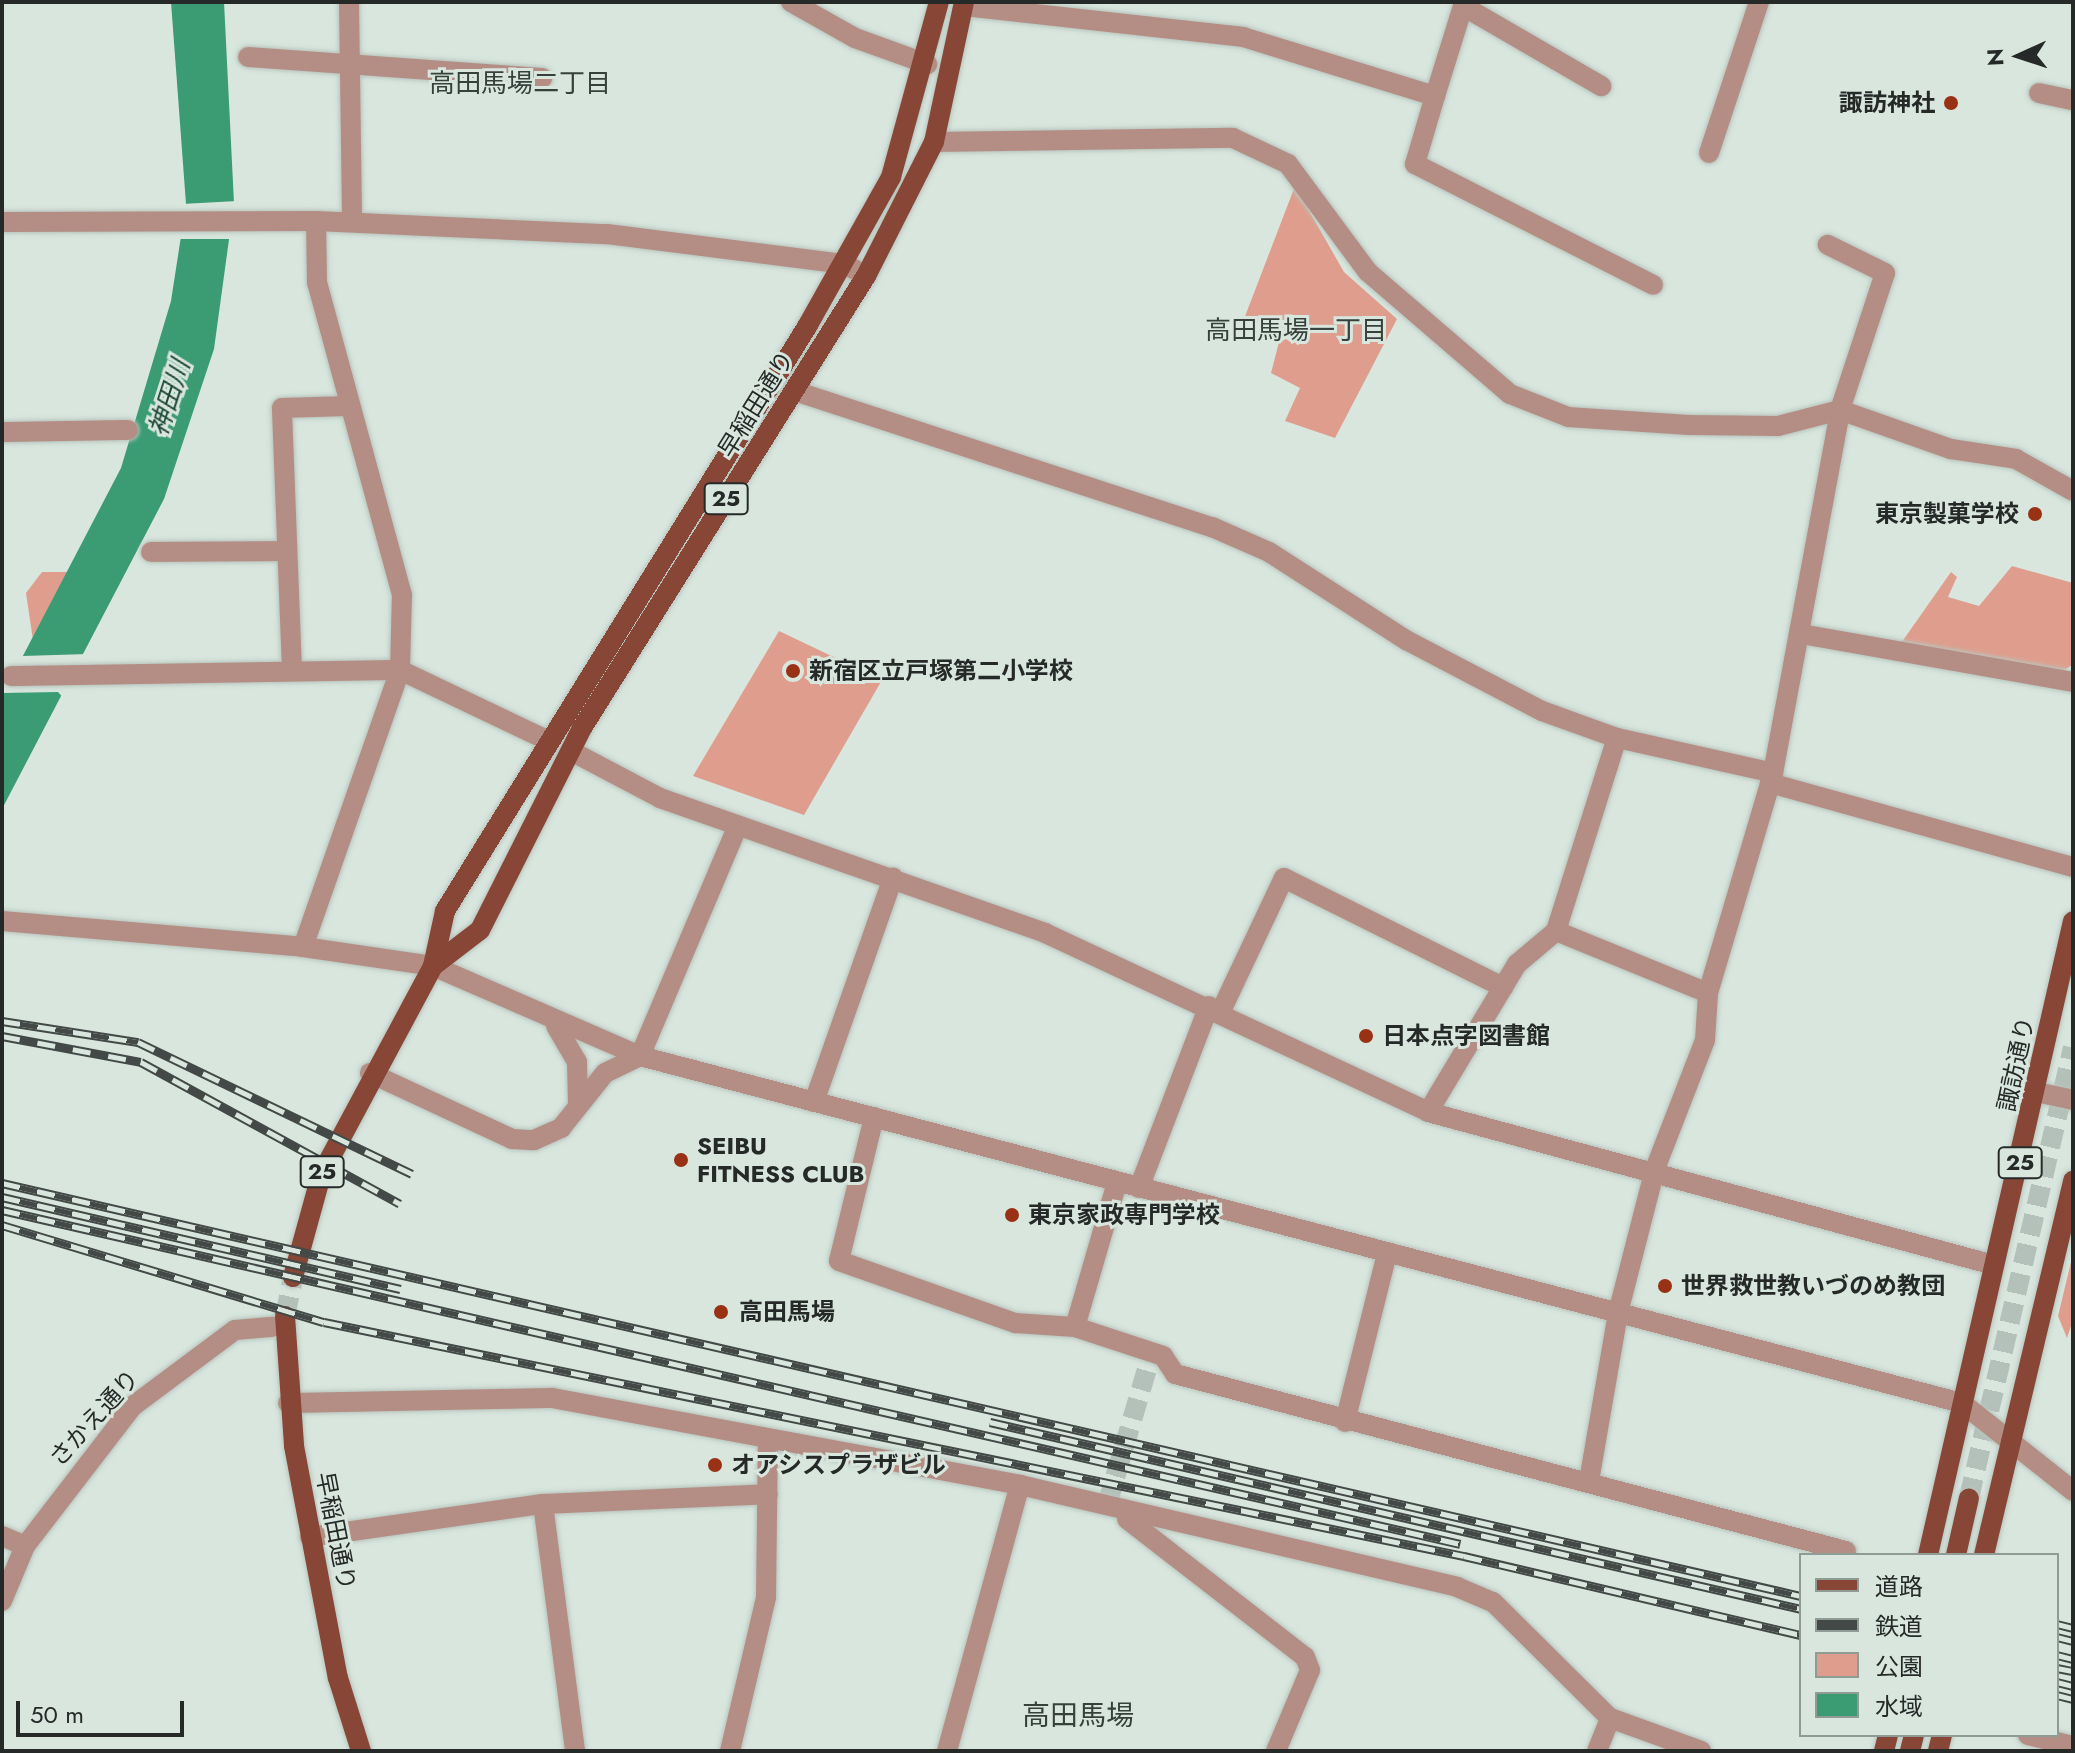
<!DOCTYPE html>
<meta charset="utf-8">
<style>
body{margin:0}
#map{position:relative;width:2075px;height:1753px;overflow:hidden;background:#d8e6de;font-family:Jost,"Noto Sans JP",sans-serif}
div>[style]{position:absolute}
.green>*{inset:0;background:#df9e8d}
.water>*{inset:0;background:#3b9b73}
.pier>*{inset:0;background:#d8e6de}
.minor-tunnel>*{height:20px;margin-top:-10px;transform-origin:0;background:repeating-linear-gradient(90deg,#b4c0ba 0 20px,transparent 0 30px)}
.major-tunnel>*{height:20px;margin-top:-10px;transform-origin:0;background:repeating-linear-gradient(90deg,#b4c0ba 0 20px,transparent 0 30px)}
.roads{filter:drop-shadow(0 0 2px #b8c4bd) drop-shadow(0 0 2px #b8c4bd)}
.minor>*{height:20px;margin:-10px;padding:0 10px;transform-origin:10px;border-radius:10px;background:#b48e84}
.major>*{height:20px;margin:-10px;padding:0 10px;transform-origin:10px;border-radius:10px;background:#874636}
.rail>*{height:9px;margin-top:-4.5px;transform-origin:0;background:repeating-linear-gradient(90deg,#d8e6de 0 18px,#424946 0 36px);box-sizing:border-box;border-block:2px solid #424946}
.dots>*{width:22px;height:22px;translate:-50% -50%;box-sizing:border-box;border:4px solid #d8e6de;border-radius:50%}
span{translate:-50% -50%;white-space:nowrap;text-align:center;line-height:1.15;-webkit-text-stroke:6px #d8e6de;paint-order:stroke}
.shield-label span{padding:2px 6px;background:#d8e6de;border:2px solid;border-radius:6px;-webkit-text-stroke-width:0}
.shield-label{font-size:22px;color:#252a28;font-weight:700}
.poi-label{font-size:24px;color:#252a28;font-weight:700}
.right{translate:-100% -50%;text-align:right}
.left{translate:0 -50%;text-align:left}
.street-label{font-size:24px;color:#252a28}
.neighbourhood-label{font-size:26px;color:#36413b}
.water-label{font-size:26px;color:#1e4735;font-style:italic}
.quarter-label{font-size:28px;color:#36413b}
.frame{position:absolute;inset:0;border:4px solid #252a28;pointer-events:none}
.legend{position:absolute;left:1799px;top:1553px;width:260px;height:184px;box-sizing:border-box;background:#d8e6de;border:2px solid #909b95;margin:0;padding:10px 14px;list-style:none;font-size:24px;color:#252a28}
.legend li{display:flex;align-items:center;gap:16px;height:40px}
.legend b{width:40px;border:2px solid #909b95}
.north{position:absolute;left:1979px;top:16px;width:80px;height:80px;-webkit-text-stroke:6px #d8e6de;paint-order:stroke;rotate:267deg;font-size:22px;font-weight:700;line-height:32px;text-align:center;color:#252a28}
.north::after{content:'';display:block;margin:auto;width:28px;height:36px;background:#252a28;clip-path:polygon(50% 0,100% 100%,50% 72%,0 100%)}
.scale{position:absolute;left:16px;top:1701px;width:168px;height:36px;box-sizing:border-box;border:4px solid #252a28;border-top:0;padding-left:10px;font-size:24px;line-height:28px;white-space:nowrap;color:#252a28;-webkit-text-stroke:6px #d8e6de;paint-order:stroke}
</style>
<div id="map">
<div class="green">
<i style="clip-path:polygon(1295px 186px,1344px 272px,1397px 319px,1335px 438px,1285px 421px,1300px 388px,1271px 373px,1281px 334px,1244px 319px)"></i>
<i style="clip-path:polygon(2012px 566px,2073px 583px,2071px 666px,2062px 671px,1899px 646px,1951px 572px,1957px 577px,1948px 597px,1979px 606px)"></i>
<i style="clip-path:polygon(42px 572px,68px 572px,33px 640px,26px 593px)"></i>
<i style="clip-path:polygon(779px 631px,882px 680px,804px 815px,693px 776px)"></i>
<i style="clip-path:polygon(2073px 1254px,2073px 1320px,2067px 1338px,2058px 1316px)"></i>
</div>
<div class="water">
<i style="clip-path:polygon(171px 2px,224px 2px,234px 203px,214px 349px,164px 499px,2px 809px,2px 696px,121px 468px,171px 301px,186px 204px)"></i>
</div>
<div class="pier">
<i style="clip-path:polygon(237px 201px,235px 239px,180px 239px,182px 204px)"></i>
<i style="clip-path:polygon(88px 654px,65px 700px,58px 692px,2px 693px,22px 656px)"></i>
</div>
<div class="minor-tunnel">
<i style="left:1107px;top:1505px;width:142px;rotate:-73.6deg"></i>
</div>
<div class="major-tunnel">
<i style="left:285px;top:1316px;width:40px;rotate:-78deg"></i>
<i style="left:1969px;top:1498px;width:462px;rotate:-77deg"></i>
</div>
<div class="roads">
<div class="minor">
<i style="left:349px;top:2px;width:220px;rotate:89.2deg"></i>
<i style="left:791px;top:2px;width:73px;rotate:29.4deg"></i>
<i style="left:855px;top:38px;width:77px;rotate:19.9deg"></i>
<i style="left:963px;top:6px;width:282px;rotate:6.3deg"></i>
<i style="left:1243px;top:37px;width:201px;rotate:17.1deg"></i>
<i style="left:1435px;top:96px;width:94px;rotate:-72.7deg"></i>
<i style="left:1463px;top:6px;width:160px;rotate:30.1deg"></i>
<i style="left:248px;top:57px;width:295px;rotate:4.1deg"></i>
<i style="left:2039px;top:93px;width:35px;rotate:12deg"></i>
<i style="left:1435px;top:96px;width:71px;rotate:106.4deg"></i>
<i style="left:1415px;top:164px;width:267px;rotate:26.9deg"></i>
<i style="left:934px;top:142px;width:299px;rotate:-0.8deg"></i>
<i style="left:1233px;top:138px;width:61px;rotate:25.3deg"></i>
<i style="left:1288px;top:164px;width:134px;rotate:53.5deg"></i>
<i style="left:1368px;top:272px;width:187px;rotate:40.7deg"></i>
<i style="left:1510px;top:394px;width:62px;rotate:21.6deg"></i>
<i style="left:1568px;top:417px;width:121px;rotate:3.8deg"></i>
<i style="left:1689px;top:425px;width:89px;rotate:0.6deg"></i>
<i style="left:1778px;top:426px;width:64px;rotate:-14.5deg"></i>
<i style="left:1840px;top:410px;width:118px;rotate:19.4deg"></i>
<i style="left:1951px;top:449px;width:66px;rotate:8.7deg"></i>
<i style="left:2016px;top:459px;width:65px;rotate:29.3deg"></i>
<i style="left:1709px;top:153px;width:159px;rotate:-71.7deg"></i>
<i style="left:2px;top:222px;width:314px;rotate:-0.2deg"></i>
<i style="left:316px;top:221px;width:291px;rotate:2.6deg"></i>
<i style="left:607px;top:234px;width:240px;rotate:7.2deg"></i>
<i style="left:845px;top:264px;width:24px;rotate:30deg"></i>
<i style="left:795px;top:391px;width:439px;rotate:18.1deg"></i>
<i style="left:1212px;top:527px;width:62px;rotate:23.7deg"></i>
<i style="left:1269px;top:552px;width:163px;rotate:32.7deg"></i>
<i style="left:1406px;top:640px;width:153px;rotate:27.6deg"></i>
<i style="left:1542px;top:711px;width:80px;rotate:19.8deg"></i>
<i style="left:1617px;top:738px;width:160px;rotate:12.6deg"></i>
<i style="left:2px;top:432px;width:126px;rotate:-0.9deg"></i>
<i style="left:151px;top:552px;width:136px;rotate:-0.4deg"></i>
<i style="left:1801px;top:634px;width:276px;rotate:10deg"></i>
<i style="left:292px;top:671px;width:263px;rotate:-92.2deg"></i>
<i style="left:282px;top:408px;width:65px;rotate:-1.8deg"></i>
<i style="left:11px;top:676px;width:389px;rotate:-0.9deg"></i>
<i style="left:400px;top:670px;width:163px;rotate:25.5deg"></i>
<i style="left:571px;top:751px;width:101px;rotate:27.8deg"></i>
<i style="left:660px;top:798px;width:408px;rotate:19.3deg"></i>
<i style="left:1045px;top:933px;width:423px;rotate:25deg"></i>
<i style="left:1428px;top:1112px;width:586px;rotate:15.13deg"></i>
<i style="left:1770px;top:783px;width:314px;rotate:15.5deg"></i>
<i style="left:2px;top:921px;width:302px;rotate:4.9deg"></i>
<i style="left:303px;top:947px;width:131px;rotate:8.3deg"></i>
<i style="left:433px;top:966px;width:226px;rotate:23.5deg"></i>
<i style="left:640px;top:1056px;width:1367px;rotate:14.71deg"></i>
<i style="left:1962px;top:1403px;width:142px;rotate:38.4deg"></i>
<i style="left:1556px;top:931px;width:164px;rotate:22.2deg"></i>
<i style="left:303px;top:947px;width:293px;rotate:-70.7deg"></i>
<i style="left:400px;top:670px;width:75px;rotate:-88.5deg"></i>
<i style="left:402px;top:595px;width:323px;rotate:-105.2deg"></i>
<i style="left:317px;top:283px;width:62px;rotate:-90.9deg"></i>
<i style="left:1221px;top:1011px;width:147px;rotate:-64.7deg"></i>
<i style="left:1284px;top:878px;width:245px;rotate:26.5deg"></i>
<i style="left:556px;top:1026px;width:42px;rotate:59.7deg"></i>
<i style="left:577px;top:1062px;width:42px;rotate:88.6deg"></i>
<i style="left:640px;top:1056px;width:249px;rotate:-67deg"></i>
<i style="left:370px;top:1073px;width:157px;rotate:24.9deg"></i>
<i style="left:512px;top:1139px;width:22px;rotate:3deg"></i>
<i style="left:534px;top:1140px;width:30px;rotate:-24deg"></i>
<i style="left:561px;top:1128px;width:70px;rotate:-51.3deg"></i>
<i style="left:605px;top:1073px;width:39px;rotate:-26deg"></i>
<i style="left:2036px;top:1092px;width:38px;rotate:12deg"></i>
<i style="left:814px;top:1102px;width:238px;rotate:-70.6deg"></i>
<i style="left:1428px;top:1112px;width:173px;rotate:-59deg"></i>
<i style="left:1517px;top:964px;width:51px;rotate:-40.2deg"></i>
<i style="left:1556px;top:931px;width:202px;rotate:-72.5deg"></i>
<i style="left:874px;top:1117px;width:148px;rotate:103.7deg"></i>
<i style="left:839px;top:1261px;width:187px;rotate:19.4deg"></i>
<i style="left:1015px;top:1323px;width:60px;rotate:3.8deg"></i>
<i style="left:1075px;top:1327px;width:93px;rotate:18.2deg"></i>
<i style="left:1163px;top:1356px;width:22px;rotate:56deg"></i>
<i style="left:1175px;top:1374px;width:694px;rotate:14.78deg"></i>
<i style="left:1139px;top:1188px;width:195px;rotate:-69deg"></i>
<i style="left:1075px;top:1327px;width:151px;rotate:-73.8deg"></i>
<i style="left:288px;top:1403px;width:264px;rotate:-1.1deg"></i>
<i style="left:552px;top:1398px;width:476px;rotate:10.5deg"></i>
<i style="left:1020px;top:1485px;width:449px;rotate:13.1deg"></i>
<i style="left:1457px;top:1587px;width:39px;rotate:23deg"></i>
<i style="left:1493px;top:1602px;width:165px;rotate:44.8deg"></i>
<i style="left:1610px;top:1718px;width:97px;rotate:19.9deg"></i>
<i style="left:1345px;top:1422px;width:173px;rotate:-76deg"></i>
<i style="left:1589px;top:1481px;width:170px;rotate:-80.2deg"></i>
<i style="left:1618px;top:1313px;width:149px;rotate:-75.6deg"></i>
<i style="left:1655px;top:1169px;width:138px;rotate:-68.8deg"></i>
<i style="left:1705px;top:1040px;width:47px;rotate:-86.3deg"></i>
<i style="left:1708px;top:993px;width:229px;rotate:-73.5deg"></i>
<i style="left:1773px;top:773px;width:369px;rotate:-79.5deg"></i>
<i style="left:1840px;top:410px;width:144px;rotate:-71.8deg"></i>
<i style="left:1885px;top:273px;width:64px;rotate:-153.8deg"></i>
<i style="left:543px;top:1504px;width:249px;rotate:82.6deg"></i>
<i style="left:1127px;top:1519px;width:225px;rotate:37.8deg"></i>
<i style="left:1305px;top:1657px;width:14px;rotate:69deg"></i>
<i style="left:1310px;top:1670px;width:88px;rotate:112.8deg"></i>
<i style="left:2px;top:1536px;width:25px;rotate:23deg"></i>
<i style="left:310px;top:1537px;width:235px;rotate:-8.1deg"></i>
<i style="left:543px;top:1504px;width:225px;rotate:-2.5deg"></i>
<i style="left:2px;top:1601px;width:60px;rotate:-67.3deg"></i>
<i style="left:25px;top:1546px;width:177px;rotate:-52.4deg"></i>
<i style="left:133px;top:1406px;width:127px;rotate:-36.7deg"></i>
<i style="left:235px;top:1330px;width:38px;rotate:-5deg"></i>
<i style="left:2028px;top:1735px;width:46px;rotate:13.7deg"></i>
<i style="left:730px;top:1751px;width:158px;rotate:-76.8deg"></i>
<i style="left:766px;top:1597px;width:158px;rotate:-89.3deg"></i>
<i style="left:947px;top:1751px;width:276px;rotate:-74.7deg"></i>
<i style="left:1597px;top:1751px;width:35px;rotate:-68deg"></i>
</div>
<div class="major">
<i style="left:433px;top:966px;width:59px;rotate:-37.5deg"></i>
<i style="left:480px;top:930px;width:226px;rotate:-63.2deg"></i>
<i style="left:582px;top:728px;width:534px;rotate:-57.86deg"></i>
<i style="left:866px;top:276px;width:150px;rotate:-63.1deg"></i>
<i style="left:934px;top:142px;width:143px;rotate:-77.9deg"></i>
<i style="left:293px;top:1277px;width:106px;rotate:-74.6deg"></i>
<i style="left:321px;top:1175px;width:237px;rotate:-61.8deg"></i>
<i style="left:433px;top:966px;width:56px;rotate:-77.7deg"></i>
<i style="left:445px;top:911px;width:689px;rotate:-58.22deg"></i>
<i style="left:808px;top:325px;width:170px;rotate:-60.7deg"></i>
<i style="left:891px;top:177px;width:181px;rotate:-74.7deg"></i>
<i style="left:285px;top:1316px;width:130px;rotate:86deg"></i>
<i style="left:294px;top:1446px;width:236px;rotate:79.3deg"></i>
<i style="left:338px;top:1678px;width:77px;rotate:72.5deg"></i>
<i style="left:1928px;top:1555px;width:650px;rotate:-77.12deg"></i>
<i style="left:1956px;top:1555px;width:58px;rotate:-77.2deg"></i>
<i style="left:1984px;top:1555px;width:385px;rotate:-76.6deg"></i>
<i style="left:1884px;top:1751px;width:16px;rotate:-76deg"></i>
<i style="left:1910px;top:1751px;width:16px;rotate:-76deg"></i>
<i style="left:1938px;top:1751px;width:16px;rotate:-76deg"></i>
</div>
</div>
<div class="rail">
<i style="left:2px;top:1021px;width:138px;rotate:8.8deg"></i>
<i style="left:138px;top:1042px;width:304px;rotate:25.7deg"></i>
<i style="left:2px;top:1036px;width:141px;rotate:10.6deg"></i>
<i style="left:141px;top:1062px;width:295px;rotate:28.7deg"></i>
<i style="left:2px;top:1183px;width:1846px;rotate:12.93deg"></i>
<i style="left:2px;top:1197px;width:409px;rotate:13deg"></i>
<i style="left:2px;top:1210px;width:1496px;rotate:12.9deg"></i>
<i style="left:2px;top:1225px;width:336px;rotate:16.8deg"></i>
<i style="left:324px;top:1322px;width:1164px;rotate:11.6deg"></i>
<i style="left:1464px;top:1556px;width:346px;rotate:13.2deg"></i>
<i style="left:990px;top:1422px;width:832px;rotate:12.98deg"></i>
<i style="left:2057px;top:1624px;width:16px;rotate:14deg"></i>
<i style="left:2057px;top:1637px;width:16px;rotate:14deg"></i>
<i style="left:2057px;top:1655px;width:16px;rotate:14deg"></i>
<i style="left:2057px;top:1668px;width:16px;rotate:11deg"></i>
<i style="left:2057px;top:1682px;width:16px;rotate:14deg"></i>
<i style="left:2057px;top:1695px;width:16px;rotate:14deg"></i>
</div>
<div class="dots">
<i style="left:1951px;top:103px;background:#993115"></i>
<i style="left:2035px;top:514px;background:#993115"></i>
<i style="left:793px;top:671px;background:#993115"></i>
<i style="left:1366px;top:1036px;background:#993115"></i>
<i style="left:681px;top:1160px;background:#993115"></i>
<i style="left:1012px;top:1215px;background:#993115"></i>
<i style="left:1665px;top:1286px;background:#993115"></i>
<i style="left:721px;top:1312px;background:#993115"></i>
<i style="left:715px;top:1465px;background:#993115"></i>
</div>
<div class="shield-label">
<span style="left:726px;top:499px">25</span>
<span style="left:2020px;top:1163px">25</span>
<span style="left:322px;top:1172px">25</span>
</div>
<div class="poi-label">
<span class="right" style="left:1935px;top:103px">諏訪神社</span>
<span class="right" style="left:2019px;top:514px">東京製菓学校</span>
<span class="left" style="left:809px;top:671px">新宿区立戸塚第二小学校</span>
<span class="left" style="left:1382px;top:1036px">日本点字図書館</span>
<span class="left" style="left:697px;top:1160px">SEIBU<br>FITNESS CLUB</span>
<span class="left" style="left:1028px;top:1215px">東京家政専門学校</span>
<span class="left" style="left:1681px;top:1286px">世界救世教いづのめ教団</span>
<span class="left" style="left:739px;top:1312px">高田馬場</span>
<span class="left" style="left:731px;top:1465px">オアシスプラザビル</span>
</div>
<div class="street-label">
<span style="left:756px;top:404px;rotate:-58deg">早稲田通り</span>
<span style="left:2016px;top:1064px;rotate:-78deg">諏訪通り</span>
<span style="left:94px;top:1418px;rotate:-48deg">さかえ通り</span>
<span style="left:336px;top:1531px;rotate:79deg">早稲田通り</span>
</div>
<div class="neighbourhood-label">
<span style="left:520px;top:84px">高田馬場二丁目</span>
<span style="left:1296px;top:331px">高田馬場一丁目</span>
</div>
<div class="water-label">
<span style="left:170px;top:398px;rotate:-72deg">神田川</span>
</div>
<div class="quarter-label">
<span style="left:1078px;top:1716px">高田馬場</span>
</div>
<div class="frame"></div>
<ul class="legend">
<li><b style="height:10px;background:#874636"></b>道路</li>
<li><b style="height:10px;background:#424946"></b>鉄道</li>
<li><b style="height:22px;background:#df9e8d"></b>公園</li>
<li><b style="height:22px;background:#3b9b73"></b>水域</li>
</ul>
<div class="north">N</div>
<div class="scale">50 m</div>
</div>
